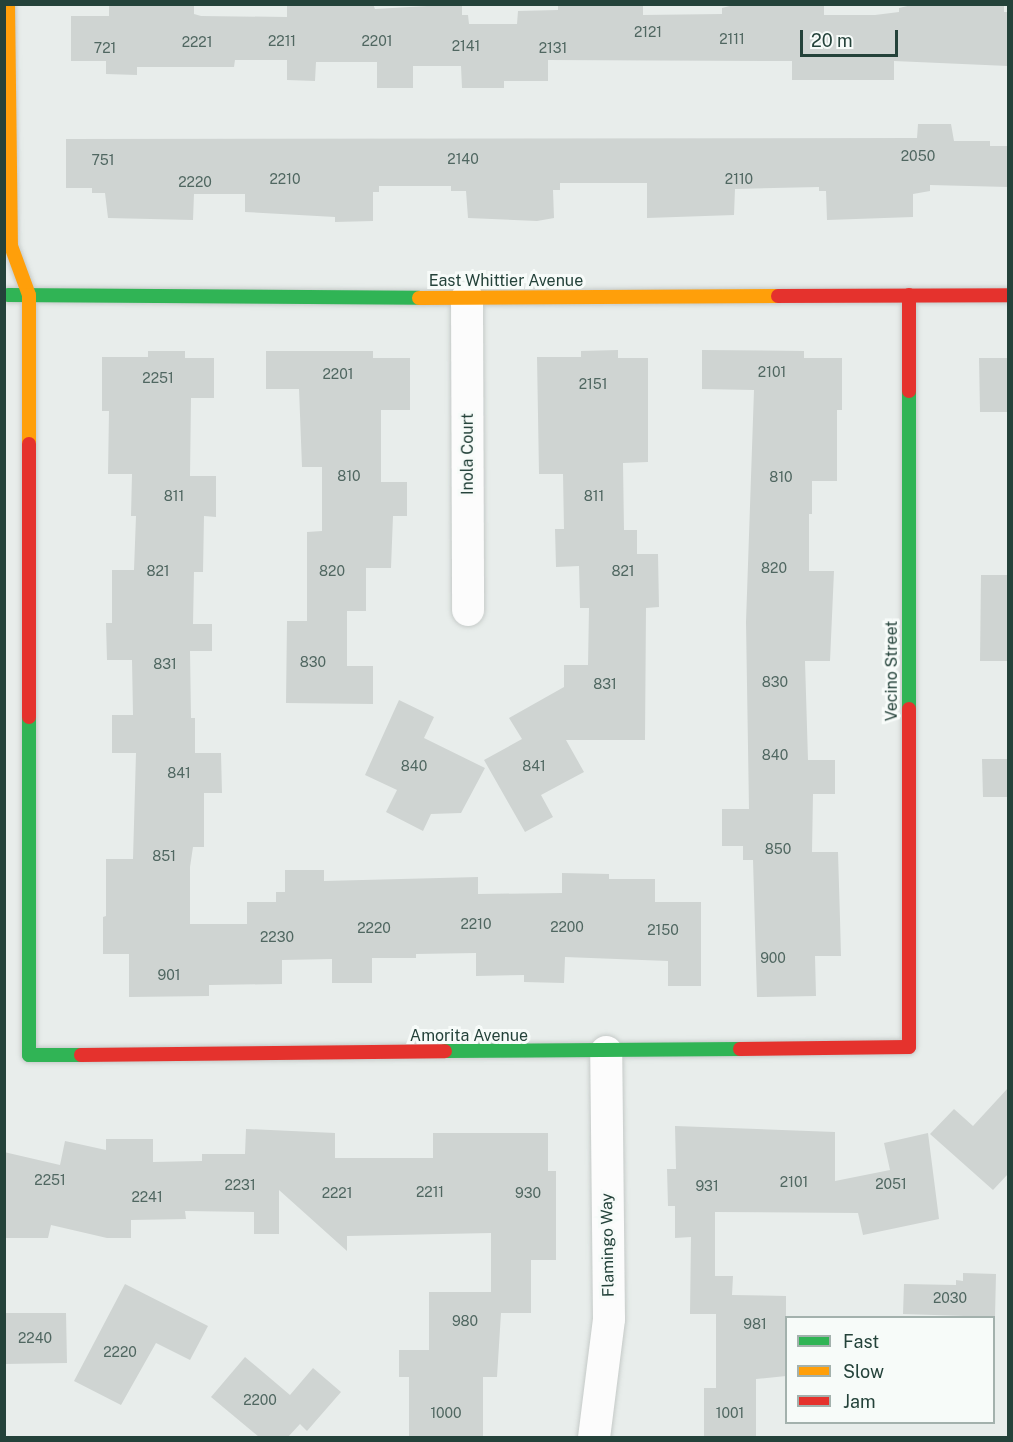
<!DOCTYPE html>
<style>
body{margin:0}
#map{position:relative;width:1013px;height:1442px;overflow:hidden;background:#e8edeb;font-family:"Public Sans",sans-serif}
div>[style]{position:absolute}
.building>*{inset:0;background:#cfd4d2}
.roads{filter:drop-shadow(0 0 2px #c5cac8) drop-shadow(0 0 2px #c5cac8)}
.street>*{height:32px;margin:-16px;padding:0 16px;transform-origin:16px;border-radius:16px;background:#fcfcfc}
.fast>*{height:14px;margin:-7px;padding:0 7px;transform-origin:7px;border-radius:7px;background:#30b455}
.slow>*{height:14px;margin:-7px;padding:0 7px;transform-origin:7px;border-radius:7px;background:#ff9f0a}
.jam>*{height:14px;margin:-7px;padding:0 7px;transform-origin:7px;border-radius:7px;background:#e5322d}
span{translate:-50% -50%;white-space:nowrap;text-align:center;line-height:1.15;-webkit-text-stroke:6px #f7fbf9;paint-order:stroke}
.number-label{font-size:14px;color:#506761}
.number-label span{-webkit-text-stroke-width:0}
.street-label{font-size:16px;color:#24423a}
.frame{position:absolute;inset:0;border:6px solid #24423a;pointer-events:none}
.legend{position:absolute;left:785px;top:1316px;width:210px;height:108px;box-sizing:border-box;background:#f7fbf9;border:2px solid #a3b1ad;margin:0;padding:8px 10px;list-style:none;font-size:18px;color:#24423a}
.legend li{display:flex;align-items:center;gap:12px;height:30px}
.legend b{width:30px;border:2px solid #a3b1ad}
.scale{position:absolute;left:800px;top:30px;width:98px;height:27px;box-sizing:border-box;border:3px solid #24423a;border-top:0;padding-left:8px;font-size:18px;line-height:21px;white-space:nowrap;color:#24423a;-webkit-text-stroke:4px #f7fbf9;paint-order:stroke}
</style>
<div id="map">
<div class="building">
<i style="clip-path:polygon(109px 4px,194px 4px,194px 14px,201px 16px,287px 17px,287px 4px,373px 4px,375px 9px,462px 4px,462px 15px,468px 15px,469px 24px,517px 24px,518px 11px,558px 10px,558px 4px,643px 4px,643px 15px,722px 14px,722px 8px,737px 4px,824px 4px,824px 15px,875px 15px,899px 12px,899px 8px,916px 4px,1004px 4px,1004px 12px,1008px 12px,1008px 66px,894px 61px,894px 80px,792px 80px,792px 61px,548px 60px,548px 81px,504px 81px,504px 88px,462px 88px,461px 66px,413px 66px,413px 88px,377px 88px,377px 62px,316px 62px,315px 81px,287px 80px,287px 60px,235px 60px,234px 67px,137px 67px,137px 75px,106px 74px,106px 61px,71px 61px,71px 16px,109px 16px)"></i>
<i style="clip-path:polygon(918px 124px,951px 124px,954px 141px,990px 141px,990px 146px,1008px 146px,1008px 187px,930px 185px,930px 191px,913px 194px,913px 217px,827px 220px,826px 191px,819px 191px,819px 187px,735px 189px,734px 215px,647px 218px,647px 183px,560px 183px,560px 190px,553px 190px,554px 218px,537px 221px,468px 218px,466px 191px,451px 191px,451px 186px,379px 186px,379px 192px,373px 192px,373px 221px,335px 222px,335px 217px,245px 212px,245px 194px,194px 194px,193px 220px,108px 218px,105px 193px,92px 193px,92px 188px,66px 188px,66px 139px,917px 138px)"></i>
<i style="clip-path:polygon(618px 350px,618px 358px,648px 358px,648px 462px,623px 463px,624px 530px,637px 530px,637px 554px,658px 554px,659px 607px,646px 608px,645px 740px,566px 740px,584px 772px,541px 795px,553px 817px,525px 832px,484px 760px,522px 739px,509px 718px,564px 687px,564px 665px,588px 665px,589px 608px,580px 608px,579px 566px,556px 567px,555px 529px,564px 529px,563px 474px,539px 474px,537px 357px,581px 357px,581px 351px)"></i>
<i style="clip-path:polygon(702px 350px,804px 351px,804px 358px,842px 358px,842px 410px,837px 410px,837px 481px,812px 481px,812px 514px,809px 514px,809px 571px,834px 571px,830px 661px,805px 661px,808px 760px,835px 760px,835px 794px,813px 794px,812px 852px,838px 852px,840px 919px,841px 956px,815px 956px,816px 996px,757px 997px,753px 860px,743px 860px,743px 846px,722px 846px,722px 809px,749px 809px,746px 622px,754px 390px,702px 389px)"></i>
<i style="clip-path:polygon(148px 351px,185px 351px,185px 358px,214px 358px,214px 398px,191px 398px,190px 476px,216px 476px,216px 517px,204px 516px,203px 572px,194px 572px,193px 624px,212px 624px,212px 651px,190px 651px,191px 718px,195px 718px,195px 753px,221px 753px,222px 793px,204px 793px,204px 847px,193px 847px,190px 867px,190px 924px,247px 924px,247px 902px,276px 902px,276px 892px,285px 892px,285px 870px,324px 870px,324px 881px,478px 877px,478px 894px,562px 893px,562px 873px,609px 874px,609px 879px,655px 879px,655px 902px,701px 902px,701px 986px,668px 986px,668px 961px,565px 957px,564px 983px,524px 982px,524px 975px,476px 976px,476px 953px,416px 954px,416px 958px,372px 958px,372px 983px,332px 983px,332px 959px,282px 960px,282px 984px,209px 985px,209px 996px,129px 997px,129px 954px,103px 954px,103px 917px,106px 916px,106px 859px,133px 859px,136px 753px,112px 753px,112px 715px,133px 715px,132px 660px,107px 660px,106px 623px,112px 623px,112px 570px,134px 570px,136px 516px,131px 516px,132px 474px,108px 474px,109px 411px,102px 411px,102px 357px,148px 357px)"></i>
<i style="clip-path:polygon(266px 351px,373px 351px,373px 358px,410px 358px,410px 410px,381px 410px,381px 482px,407px 482px,407px 516px,393px 516px,391px 568px,366px 568px,366px 611px,347px 611px,347px 666px,373px 666px,373px 704px,286px 703px,287px 621px,307px 621px,307px 532px,322px 531px,322px 467px,302px 467px,299px 389px,266px 389px)"></i>
<i style="clip-path:polygon(979px 358px,1008px 358px,1008px 412px,980px 412px)"></i>
<i style="clip-path:polygon(981px 575px,1008px 575px,1008px 661px,980px 661px)"></i>
<i style="clip-path:polygon(399px 700px,434px 717px,424px 738px,485px 768px,461px 813px,431px 814px,423px 831px,386px 812px,397px 790px,365px 775px)"></i>
<i style="clip-path:polygon(982px 759px,1008px 759px,1008px 797px,983px 797px)"></i>
<i style="clip-path:polygon(1008px 1088px,1008px 1174px,993px 1190px,930px 1134px,954px 1109px,973px 1126px)"></i>
<i style="clip-path:polygon(675px 1126px,835px 1132px,835px 1181px,890px 1170px,884px 1143px,928px 1133px,939px 1219px,863px 1235px,858px 1213px,715px 1212px,715px 1276px,733px 1276px,732px 1295px,786px 1296px,786px 1376px,756px 1379px,756px 1437px,704px 1437px,704px 1388px,716px 1388px,716px 1314px,690px 1314px,691px 1237px,675px 1238px,675px 1206px,668px 1206px,667px 1169px,676px 1169px)"></i>
<i style="clip-path:polygon(246px 1129px,335px 1133px,335px 1158px,433px 1158px,433px 1133px,548px 1133px,548px 1171px,556px 1171px,556px 1260px,531px 1260px,531px 1313px,501px 1313px,497px 1377px,483px 1377px,483px 1437px,409px 1437px,409px 1377px,399px 1377px,399px 1350px,429px 1350px,429px 1292px,491px 1292px,491px 1233px,347px 1236px,347px 1251px,279px 1190px,279px 1234px,254px 1234px,254px 1212px,185px 1211px,186px 1219px,131px 1220px,131px 1238px,107px 1238px,51px 1225px,48px 1238px,4px 1238px,4px 1152px,60px 1165px,65px 1141px,106px 1150px,106px 1139px,153px 1139px,153px 1162px,202px 1161px,202px 1154px,245px 1154px)"></i>
<i style="clip-path:polygon(963px 1273px,996px 1274px,995px 1317px,903px 1314px,904px 1284px,956px 1285px,956px 1280px,963px 1281px)"></i>
<i style="clip-path:polygon(125px 1284px,208px 1326px,190px 1360px,156px 1343px,121px 1405px,74px 1381px)"></i>
<i style="clip-path:polygon(4px 1313px,66px 1313px,67px 1363px,4px 1364px)"></i>
<i style="clip-path:polygon(245px 1357px,290px 1395px,313px 1368px,341px 1392px,307px 1431px,300px 1424px,288px 1437px,259px 1437px,211px 1397px)"></i>
</div>
<div class="roads">
<div class="street">
<i style="left:467px;top:298px;width:312px;rotate:89.8deg"></i>
<i style="left:594px;top:1438px;width:120px;rotate:-82.8deg"></i>
<i style="left:609px;top:1319px;width:267px;rotate:-90.6deg"></i>
</div>
<div class="fast">
<i style="left:8px;top:295px;width:411px;rotate:0.4deg"></i>
<i style="left:909px;top:391px;width:318px;rotate:90deg"></i>
<i style="left:29px;top:717px;width:338px;rotate:90deg"></i>
<i style="left:29px;top:1055px;width:52px"></i>
<i style="left:445px;top:1051px;width:295px;rotate:-0.4deg"></i>
</div>
<div class="slow">
<i style="left:8px;top:4px;width:242px;rotate:89.3deg"></i>
<i style="left:11px;top:246px;width:52px;rotate:69.8deg"></i>
<i style="left:29px;top:295px;width:149px;rotate:90deg"></i>
<i style="left:419px;top:298px;width:359px;rotate:-0.3deg"></i>
</div>
<div class="jam">
<i style="left:909px;top:295px;width:96px;rotate:90deg"></i>
<i style="left:778px;top:296px;width:230px;rotate:-0.2deg"></i>
<i style="left:29px;top:444px;width:273px;rotate:90deg"></i>
<i style="left:740px;top:1049px;width:169px;rotate:-0.7deg"></i>
<i style="left:909px;top:1047px;width:338px;rotate:-90deg"></i>
<i style="left:81px;top:1055px;width:364px;rotate:-0.6deg"></i>
</div>
</div>
<div class="number-label">
<span style="left:648px;top:32px">2121</span>
<span style="left:732px;top:39px">2111</span>
<span style="left:282px;top:41px">2211</span>
<span style="left:377px;top:41px">2201</span>
<span style="left:197px;top:42px">2221</span>
<span style="left:466px;top:46px">2141</span>
<span style="left:105px;top:48px">721</span>
<span style="left:553px;top:48px">2131</span>
<span style="left:918px;top:156px">2050</span>
<span style="left:463px;top:159px">2140</span>
<span style="left:103px;top:160px">751</span>
<span style="left:285px;top:179px">2210</span>
<span style="left:739px;top:179px">2110</span>
<span style="left:195px;top:182px">2220</span>
<span style="left:772px;top:372px">2101</span>
<span style="left:338px;top:374px">2201</span>
<span style="left:158px;top:378px">2251</span>
<span style="left:593px;top:384px">2151</span>
<span style="left:349px;top:476px">810</span>
<span style="left:781px;top:477px">810</span>
<span style="left:174px;top:496px">811</span>
<span style="left:594px;top:496px">811</span>
<span style="left:774px;top:568px">820</span>
<span style="left:158px;top:571px">821</span>
<span style="left:332px;top:571px">820</span>
<span style="left:623px;top:571px">821</span>
<span style="left:313px;top:662px">830</span>
<span style="left:165px;top:664px">831</span>
<span style="left:775px;top:682px">830</span>
<span style="left:605px;top:684px">831</span>
<span style="left:775px;top:755px">840</span>
<span style="left:414px;top:766px">840</span>
<span style="left:534px;top:766px">841</span>
<span style="left:179px;top:773px">841</span>
<span style="left:778px;top:849px">850</span>
<span style="left:164px;top:856px">851</span>
<span style="left:476px;top:924px">2210</span>
<span style="left:567px;top:927px">2200</span>
<span style="left:374px;top:928px">2220</span>
<span style="left:663px;top:930px">2150</span>
<span style="left:277px;top:937px">2230</span>
<span style="left:773px;top:958px">900</span>
<span style="left:169px;top:975px">901</span>
<span style="left:50px;top:1180px">2251</span>
<span style="left:794px;top:1182px">2101</span>
<span style="left:891px;top:1184px">2051</span>
<span style="left:240px;top:1185px">2231</span>
<span style="left:707px;top:1186px">931</span>
<span style="left:430px;top:1192px">2211</span>
<span style="left:337px;top:1193px">2221</span>
<span style="left:528px;top:1193px">930</span>
<span style="left:147px;top:1197px">2241</span>
<span style="left:950px;top:1298px">2030</span>
<span style="left:465px;top:1321px">980</span>
<span style="left:755px;top:1324px">981</span>
<span style="left:35px;top:1338px">2240</span>
<span style="left:120px;top:1352px">2220</span>
<span style="left:260px;top:1400px">2200</span>
<span style="left:446px;top:1413px">1000</span>
<span style="left:730px;top:1413px">1001</span>
</div>
<div class="street-label">
<span style="left:506px;top:281px">East Whittier Avenue</span>
<span style="left:468px;top:454px;rotate:-90deg">Inola Court</span>
<span style="left:892px;top:671px;rotate:-90deg">Vecino Street</span>
<span style="left:469px;top:1036px">Amorita Avenue</span>
<span style="left:608px;top:1245px;rotate:-91deg">Flamingo Way</span>
</div>
<div class="frame"></div>
<ul class="legend">
<li><b style="height:8px;background:#30b455"></b>Fast</li>
<li><b style="height:8px;background:#ff9f0a"></b>Slow</li>
<li><b style="height:8px;background:#e5322d"></b>Jam</li>
</ul>
<div class="scale">20 m</div>
</div>
